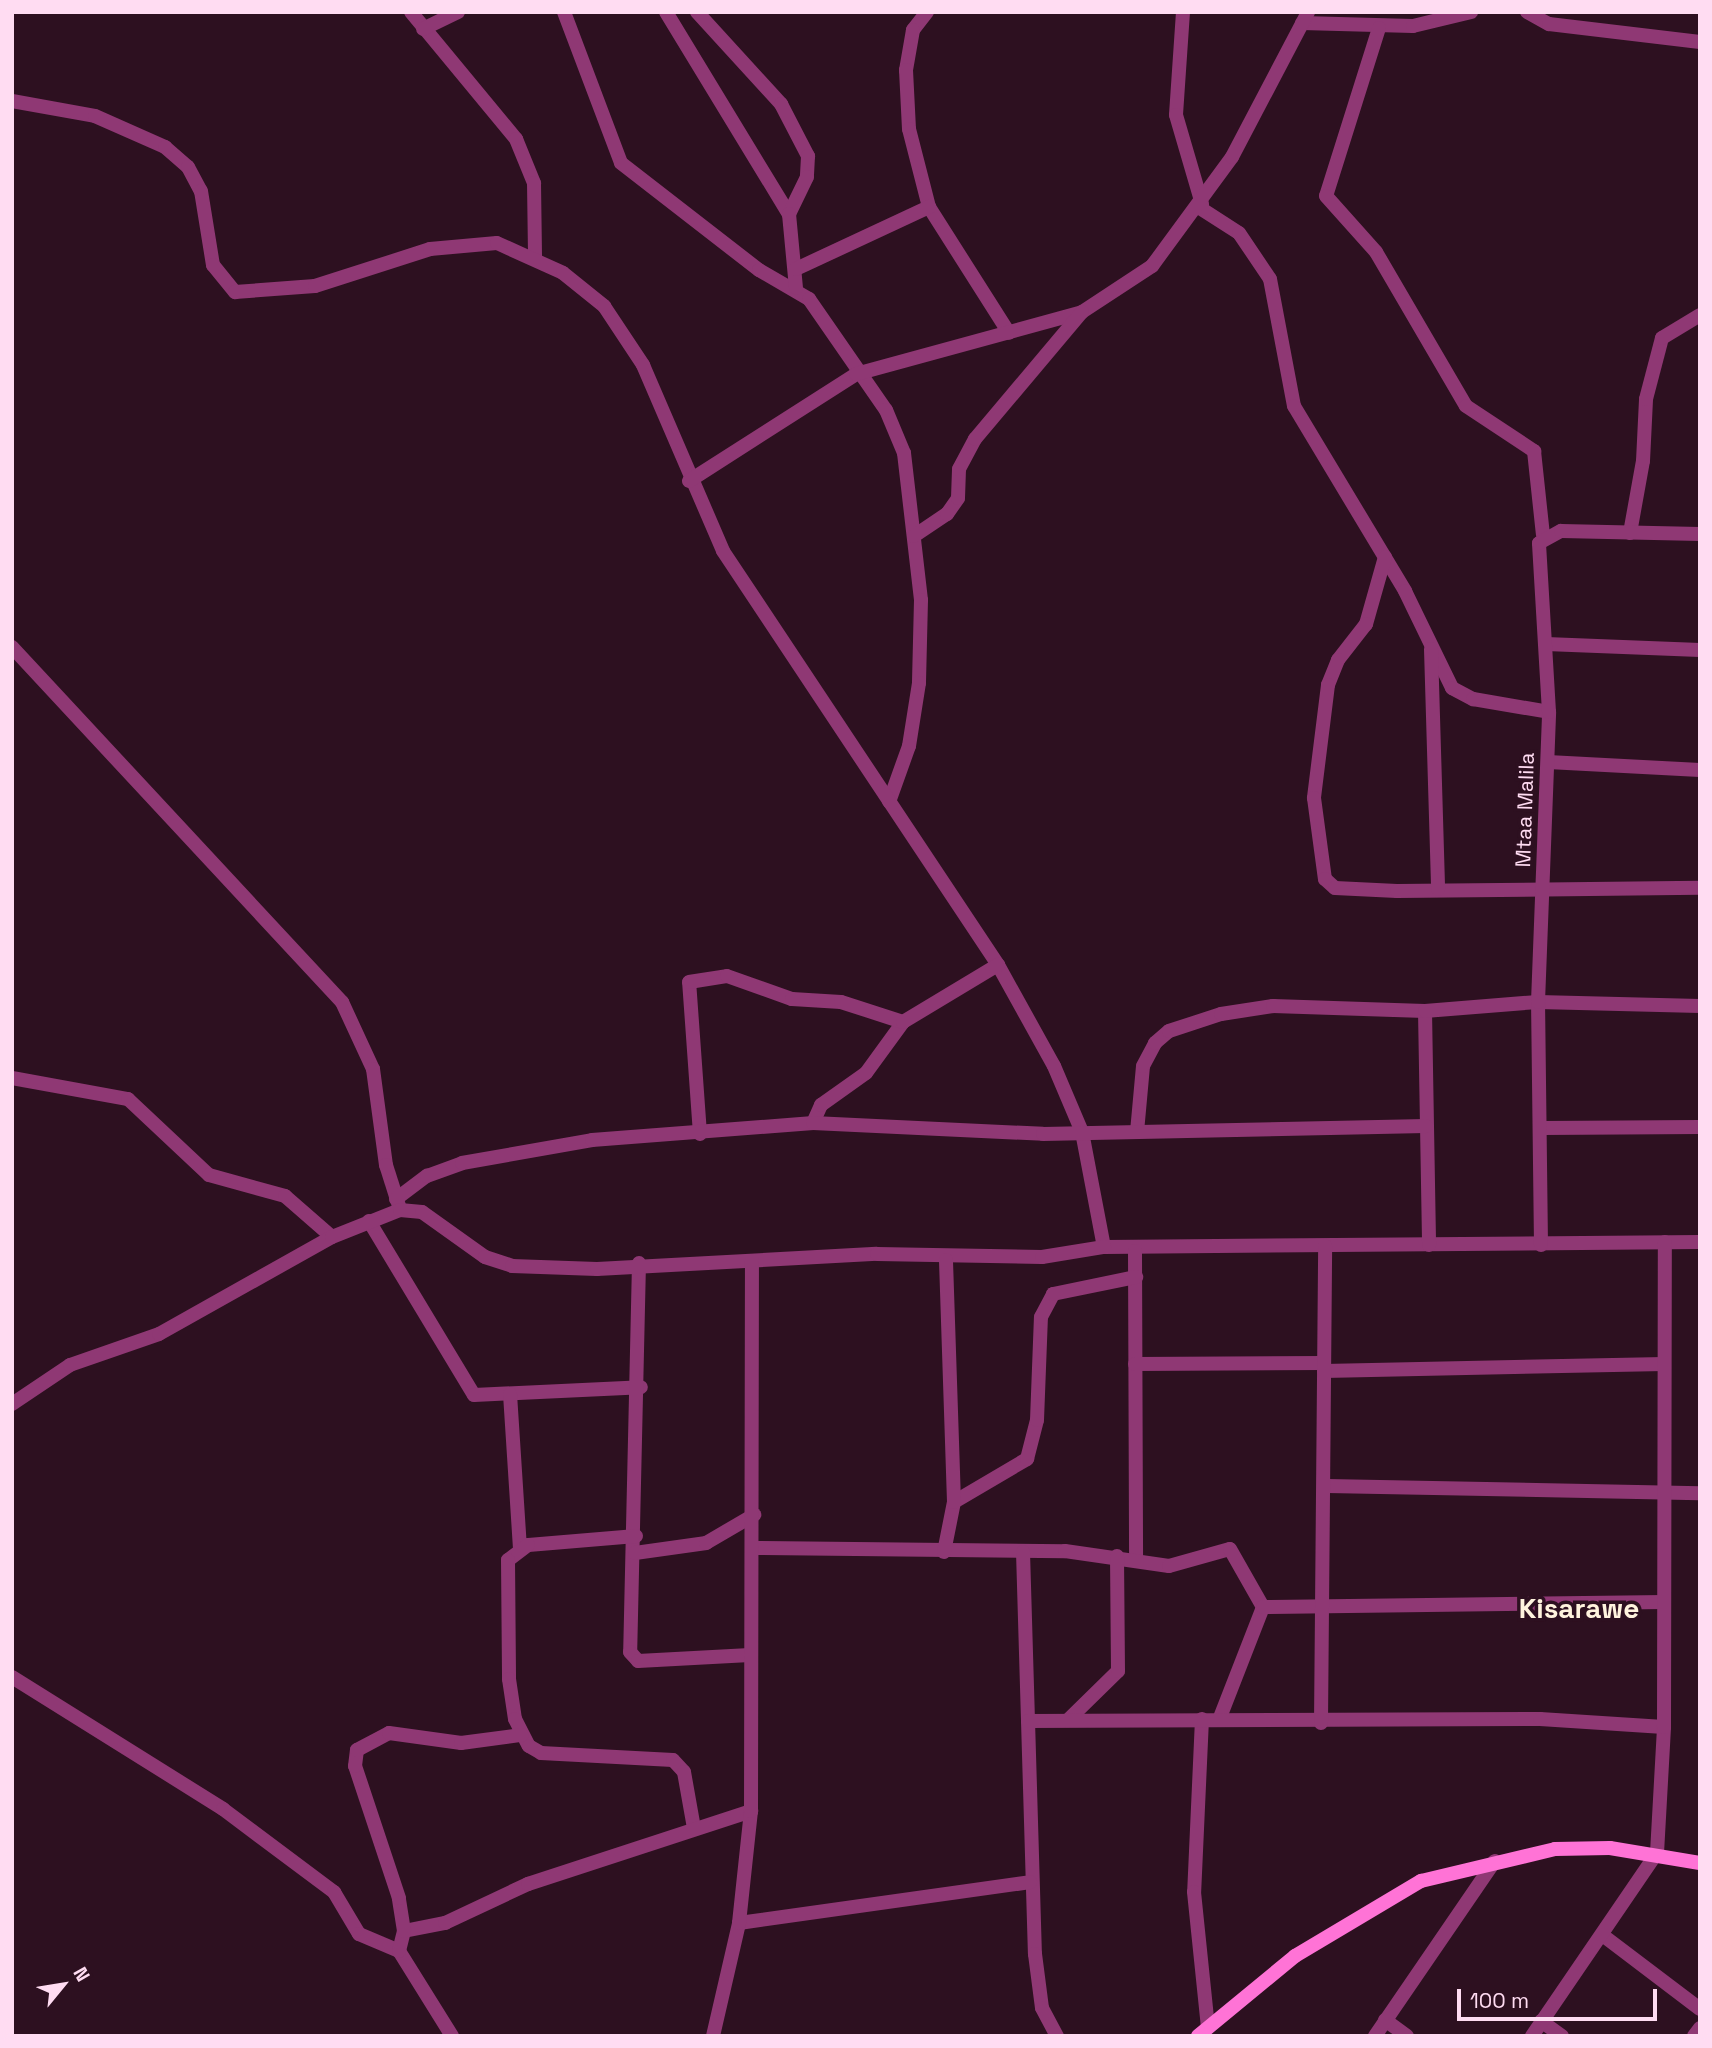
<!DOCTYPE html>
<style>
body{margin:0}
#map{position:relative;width:1712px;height:2048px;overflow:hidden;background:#2d1020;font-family:"Space Grotesk",sans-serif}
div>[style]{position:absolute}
.minor>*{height:14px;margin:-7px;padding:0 7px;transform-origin:7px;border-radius:7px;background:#8f3874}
.secondary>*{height:14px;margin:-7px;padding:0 7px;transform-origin:7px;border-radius:7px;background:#ff73d6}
span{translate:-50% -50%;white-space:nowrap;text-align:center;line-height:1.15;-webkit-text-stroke:7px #2d1020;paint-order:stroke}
.street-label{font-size:21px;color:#ffdcf2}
.district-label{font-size:28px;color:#fff3de;font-weight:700}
.frame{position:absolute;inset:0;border:14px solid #ffdcf2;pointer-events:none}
.north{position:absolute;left:28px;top:1950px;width:70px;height:70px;-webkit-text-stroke:5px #2d1020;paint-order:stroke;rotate:60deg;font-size:19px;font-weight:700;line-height:28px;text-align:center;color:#ffdcf2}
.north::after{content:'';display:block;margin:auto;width:24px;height:32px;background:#ffdcf2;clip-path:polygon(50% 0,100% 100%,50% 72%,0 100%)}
.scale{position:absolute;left:1457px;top:1989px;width:200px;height:32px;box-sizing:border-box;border:4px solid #ffdcf2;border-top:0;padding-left:9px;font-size:21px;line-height:24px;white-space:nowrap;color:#ffdcf2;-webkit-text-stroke:5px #2d1020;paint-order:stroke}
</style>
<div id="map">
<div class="minor">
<i style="left:411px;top:12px;width:165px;rotate:50.4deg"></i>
<i style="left:516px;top:139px;width:48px;rotate:67.8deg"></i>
<i style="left:534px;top:183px;width:74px;rotate:89.2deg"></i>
<i style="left:564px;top:12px;width:161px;rotate:69.3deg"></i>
<i style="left:621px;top:163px;width:175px;rotate:37.8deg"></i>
<i style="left:759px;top:270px;width:58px;rotate:30.1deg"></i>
<i style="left:809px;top:299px;width:135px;rotate:55.3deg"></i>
<i style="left:886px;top:410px;width:47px;rotate:67.3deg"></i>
<i style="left:904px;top:453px;width:148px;rotate:83.4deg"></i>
<i style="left:921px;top:600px;width:83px;rotate:91.4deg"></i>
<i style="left:919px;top:683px;width:64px;rotate:99deg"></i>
<i style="left:909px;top:746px;width:59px;rotate:109.7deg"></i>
<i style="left:666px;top:12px;width:237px;rotate:58.7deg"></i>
<i style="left:697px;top:12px;width:125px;rotate:47.6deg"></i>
<i style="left:781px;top:104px;width:59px;rotate:62.6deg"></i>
<i style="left:808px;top:156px;width:21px;rotate:93deg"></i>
<i style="left:807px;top:177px;width:41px;rotate:115.9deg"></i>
<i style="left:789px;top:214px;width:74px;rotate:84.6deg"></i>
<i style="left:927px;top:12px;width:23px;rotate:128deg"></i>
<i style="left:913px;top:30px;width:41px;rotate:99.9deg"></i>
<i style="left:906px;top:70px;width:59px;rotate:87.1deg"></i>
<i style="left:909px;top:129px;width:81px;rotate:75.6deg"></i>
<i style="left:929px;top:207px;width:149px;rotate:57.6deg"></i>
<i style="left:1183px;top:12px;width:103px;rotate:93.9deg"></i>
<i style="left:1176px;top:115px;width:93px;rotate:73.7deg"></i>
<i style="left:1527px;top:12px;width:25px;rotate:29deg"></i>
<i style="left:1549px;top:24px;width:152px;rotate:6.8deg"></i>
<i style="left:1302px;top:23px;width:111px;rotate:1.5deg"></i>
<i style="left:1413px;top:26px;width:60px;rotate:-13.6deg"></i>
<i style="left:1379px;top:28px;width:176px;rotate:107.5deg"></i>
<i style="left:1326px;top:196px;width:75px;rotate:48.2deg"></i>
<i style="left:1376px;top:252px;width:178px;rotate:59.7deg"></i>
<i style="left:1466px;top:406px;width:82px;rotate:33.5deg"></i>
<i style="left:1534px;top:451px;width:84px;rotate:83.9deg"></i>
<i style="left:423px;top:29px;width:39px;rotate:-26deg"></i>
<i style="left:12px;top:101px;width:84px;rotate:10.2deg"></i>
<i style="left:95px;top:116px;width:77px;rotate:23.9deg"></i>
<i style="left:165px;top:147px;width:30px;rotate:41deg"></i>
<i style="left:188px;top:167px;width:27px;rotate:62deg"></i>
<i style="left:201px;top:191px;width:75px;rotate:80.8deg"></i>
<i style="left:213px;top:265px;width:35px;rotate:51deg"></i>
<i style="left:235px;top:292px;width:80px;rotate:-4.3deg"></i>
<i style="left:315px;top:286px;width:121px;rotate:-17.8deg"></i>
<i style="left:430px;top:249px;width:67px;rotate:-5.1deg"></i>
<i style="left:497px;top:243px;width:72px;rotate:24.4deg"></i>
<i style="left:563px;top:273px;width:53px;rotate:38.8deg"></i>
<i style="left:604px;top:306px;width:71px;rotate:56.5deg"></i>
<i style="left:643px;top:365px;width:202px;rotate:66.7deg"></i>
<i style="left:723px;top:551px;width:497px;rotate:56.4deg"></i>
<i style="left:998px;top:965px;width:115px;rotate:61deg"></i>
<i style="left:1054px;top:1066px;width:72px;rotate:67deg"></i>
<i style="left:1082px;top:1132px;width:117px;rotate:79.2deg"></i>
<i style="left:1104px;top:1247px;width:596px;rotate:-0.48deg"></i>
<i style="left:1200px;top:208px;width:46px;rotate:32.7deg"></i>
<i style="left:1239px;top:233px;width:55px;rotate:56deg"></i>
<i style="left:1270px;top:279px;width:129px;rotate:79.3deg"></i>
<i style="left:1294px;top:406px;width:216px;rotate:59deg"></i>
<i style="left:1405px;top:591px;width:108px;rotate:64.1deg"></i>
<i style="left:1452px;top:688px;width:24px;rotate:28deg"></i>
<i style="left:1473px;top:699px;width:77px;rotate:9.7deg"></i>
<i style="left:796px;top:269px;width:147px;rotate:-25deg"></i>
<i style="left:689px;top:481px;width:198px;rotate:-32.6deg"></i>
<i style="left:856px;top:374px;width:234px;rotate:-15.3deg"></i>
<i style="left:1082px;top:312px;width:84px;rotate:-33.3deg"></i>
<i style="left:1152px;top:266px;width:135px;rotate:-53.7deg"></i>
<i style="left:1232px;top:157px;width:164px;rotate:-62.3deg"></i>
<i style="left:1630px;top:533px;width:73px;rotate:-79.8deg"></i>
<i style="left:1643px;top:461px;width:62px;rotate:-87.2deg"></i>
<i style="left:1646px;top:399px;width:63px;rotate:-75.3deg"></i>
<i style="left:1662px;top:338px;width:44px;rotate:-31.2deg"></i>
<i style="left:914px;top:536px;width:40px;rotate:-34deg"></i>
<i style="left:947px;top:514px;width:19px;rotate:-55deg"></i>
<i style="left:958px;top:498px;width:29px;rotate:-88deg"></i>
<i style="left:959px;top:469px;width:34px;rotate:-62deg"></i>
<i style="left:975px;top:439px;width:166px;rotate:-49.9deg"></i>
<i style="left:1385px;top:557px;width:70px;rotate:105.8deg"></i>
<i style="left:1366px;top:624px;width:46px;rotate:127.9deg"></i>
<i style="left:1338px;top:660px;width:27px;rotate:112deg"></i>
<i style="left:1328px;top:685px;width:114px;rotate:97.1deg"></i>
<i style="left:1314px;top:798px;width:82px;rotate:82.3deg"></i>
<i style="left:1325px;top:879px;width:13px;rotate:42deg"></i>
<i style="left:1335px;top:888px;width:62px;rotate:2.8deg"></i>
<i style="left:1397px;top:891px;width:303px;rotate:-0.6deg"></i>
<i style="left:1546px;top:644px;width:154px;rotate:2.2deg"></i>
<i style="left:12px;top:647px;width:485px;rotate:47.1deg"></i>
<i style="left:342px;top:1002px;width:74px;rotate:65.2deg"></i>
<i style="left:373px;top:1069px;width:97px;rotate:82.3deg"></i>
<i style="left:386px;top:1165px;width:43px;rotate:72.4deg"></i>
<i style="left:1431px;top:649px;width:240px;rotate:88.3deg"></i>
<i style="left:1548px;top:762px;width:152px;rotate:3deg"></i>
<i style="left:1425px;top:1011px;width:234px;rotate:89deg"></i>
<i style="left:12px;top:1078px;width:118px;rotate:10.3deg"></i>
<i style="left:128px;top:1099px;width:111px;rotate:43.2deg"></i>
<i style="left:209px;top:1175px;width:79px;rotate:15.4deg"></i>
<i style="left:285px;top:1196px;width:62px;rotate:41.1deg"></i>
<i style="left:813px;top:1123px;width:20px;rotate:-66deg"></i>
<i style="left:821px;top:1105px;width:55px;rotate:-35.4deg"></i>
<i style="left:866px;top:1073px;width:63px;rotate:-54deg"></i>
<i style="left:1542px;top:1128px;width:158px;rotate:-0.4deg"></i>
<i style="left:1137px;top:1132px;width:66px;rotate:-84.8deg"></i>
<i style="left:1143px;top:1066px;width:26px;rotate:-62deg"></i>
<i style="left:1155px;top:1043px;width:18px;rotate:-41deg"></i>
<i style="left:1169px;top:1031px;width:55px;rotate:-18.1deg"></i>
<i style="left:1221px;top:1014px;width:53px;rotate:-8.7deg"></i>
<i style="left:1273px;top:1006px;width:152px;rotate:1.9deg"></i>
<i style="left:1425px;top:1011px;width:113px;rotate:-4.6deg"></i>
<i style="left:1538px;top:1002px;width:162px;rotate:1.4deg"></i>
<i style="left:700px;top:1134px;width:152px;rotate:-94.1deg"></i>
<i style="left:689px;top:982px;width:38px;rotate:-9deg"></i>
<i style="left:727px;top:976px;width:69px;rotate:19.5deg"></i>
<i style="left:792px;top:999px;width:49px;rotate:3.5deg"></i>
<i style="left:841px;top:1002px;width:65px;rotate:17.9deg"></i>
<i style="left:903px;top:1022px;width:111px;rotate:-31deg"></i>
<i style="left:396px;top:1199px;width:39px;rotate:-37deg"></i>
<i style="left:427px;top:1176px;width:37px;rotate:-20deg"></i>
<i style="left:462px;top:1163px;width:132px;rotate:-10deg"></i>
<i style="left:592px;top:1140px;width:222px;rotate:-4.4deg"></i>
<i style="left:813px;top:1123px;width:230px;rotate:2.7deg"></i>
<i style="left:1043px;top:1134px;width:383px;rotate:-1.2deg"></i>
<i style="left:369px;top:1221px;width:203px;rotate:58.9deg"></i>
<i style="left:474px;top:1395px;width:167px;rotate:-2.7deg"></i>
<i style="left:1541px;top:1245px;width:243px;rotate:-90.7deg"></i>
<i style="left:1538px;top:1002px;width:290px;rotate:-87.8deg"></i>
<i style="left:1549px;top:712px;width:169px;rotate:-93.4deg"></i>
<i style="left:1539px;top:543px;width:25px;rotate:-29deg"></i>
<i style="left:1561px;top:531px;width:139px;rotate:1.2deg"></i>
<i style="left:1135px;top:1251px;width:310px;rotate:89.8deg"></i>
<i style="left:639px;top:1263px;width:389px;rotate:91.3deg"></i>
<i style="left:630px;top:1652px;width:12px;rotate:48deg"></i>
<i style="left:638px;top:1661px;width:112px;rotate:-3.1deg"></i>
<i style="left:1135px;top:1364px;width:189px;rotate:-0.3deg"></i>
<i style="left:1324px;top:1371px;width:340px;rotate:-1.2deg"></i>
<i style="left:510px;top:1394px;width:153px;rotate:86.3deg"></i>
<i style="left:12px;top:1404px;width:70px;rotate:-33.9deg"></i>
<i style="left:70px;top:1365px;width:94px;rotate:-19.2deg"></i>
<i style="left:159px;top:1334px;width:198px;rotate:-29.3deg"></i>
<i style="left:332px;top:1237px;width:73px;rotate:-21.7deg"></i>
<i style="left:400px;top:1210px;width:22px;rotate:5deg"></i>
<i style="left:422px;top:1212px;width:77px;rotate:35.5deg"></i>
<i style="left:485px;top:1257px;width:28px;rotate:18deg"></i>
<i style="left:512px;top:1266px;width:85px;rotate:2deg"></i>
<i style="left:597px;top:1269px;width:280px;rotate:-3.1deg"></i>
<i style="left:877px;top:1254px;width:165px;rotate:1deg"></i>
<i style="left:1042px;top:1257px;width:63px;rotate:-9.2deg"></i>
<i style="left:1327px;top:1486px;width:373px;rotate:1.1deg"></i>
<i style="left:954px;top:1502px;width:85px;rotate:-30.5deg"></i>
<i style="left:1027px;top:1459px;width:40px;rotate:-75.6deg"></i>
<i style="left:1037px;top:1420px;width:103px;rotate:-87.8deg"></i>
<i style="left:1041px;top:1317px;width:26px;rotate:-62deg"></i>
<i style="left:1053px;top:1294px;width:85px;rotate:-11.6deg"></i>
<i style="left:636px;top:1536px;width:108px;rotate:175.2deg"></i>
<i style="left:528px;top:1545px;width:25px;rotate:143deg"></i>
<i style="left:508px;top:1560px;width:119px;rotate:89.5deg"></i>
<i style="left:509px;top:1679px;width:40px;rotate:81.5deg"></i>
<i style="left:515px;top:1719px;width:30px;rotate:63deg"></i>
<i style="left:529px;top:1746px;width:14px;rotate:30deg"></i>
<i style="left:541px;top:1753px;width:132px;rotate:3deg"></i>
<i style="left:673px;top:1760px;width:16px;rotate:47deg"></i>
<i style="left:684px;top:1772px;width:57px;rotate:79.9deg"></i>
<i style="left:755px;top:1548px;width:310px;rotate:0.6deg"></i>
<i style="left:1065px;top:1551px;width:105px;rotate:8.2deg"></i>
<i style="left:1169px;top:1566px;width:63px;rotate:-15.6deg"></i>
<i style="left:1230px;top:1549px;width:67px;rotate:60.4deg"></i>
<i style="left:944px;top:1552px;width:51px;rotate:-78.7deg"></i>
<i style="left:954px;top:1502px;width:242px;rotate:-91.9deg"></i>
<i style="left:1023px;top:1552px;width:402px;rotate:88.3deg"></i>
<i style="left:1035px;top:1954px;width:54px;rotate:82.6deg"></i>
<i style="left:1042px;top:2008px;width:32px;rotate:62deg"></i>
<i style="left:635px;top:1553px;width:72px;rotate:-8deg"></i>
<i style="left:706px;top:1543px;width:56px;rotate:-30.3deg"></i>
<i style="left:12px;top:1677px;width:249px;rotate:32deg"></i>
<i style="left:223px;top:1809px;width:139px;rotate:36.8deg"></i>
<i style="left:334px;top:1892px;width:49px;rotate:59.2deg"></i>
<i style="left:359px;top:1934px;width:43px;rotate:23deg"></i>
<i style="left:1202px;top:1719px;width:173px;rotate:92.6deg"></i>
<i style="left:1194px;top:1892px;width:136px;rotate:84.1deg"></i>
<i style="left:1068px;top:1720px;width:70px;rotate:-44.4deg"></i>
<i style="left:1118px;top:1671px;width:115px;rotate:-90.5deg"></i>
<i style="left:1219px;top:1720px;width:121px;rotate:-68.7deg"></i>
<i style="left:1263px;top:1607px;width:401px;rotate:-0.7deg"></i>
<i style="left:1028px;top:1721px;width:512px;rotate:-0.22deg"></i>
<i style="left:1540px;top:1719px;width:124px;rotate:3.7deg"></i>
<i style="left:1321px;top:1723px;width:477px;rotate:-89.5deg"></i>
<i style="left:739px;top:1923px;width:294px;rotate:-8deg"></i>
<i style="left:404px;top:1931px;width:42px;rotate:-11deg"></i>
<i style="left:445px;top:1923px;width:92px;rotate:-25.2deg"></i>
<i style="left:528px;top:1884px;width:235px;rotate:-18.1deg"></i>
<i style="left:1605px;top:1937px;width:119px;rotate:37.2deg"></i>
<i style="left:1385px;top:2020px;width:27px;rotate:36deg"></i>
<i style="left:1541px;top:2021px;width:26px;rotate:36deg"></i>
<i style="left:452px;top:2036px;width:100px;rotate:-121.9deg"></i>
<i style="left:399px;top:1951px;width:21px;rotate:-76deg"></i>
<i style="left:404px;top:1931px;width:33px;rotate:-99deg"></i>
<i style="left:399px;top:1898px;width:139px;rotate:-108.4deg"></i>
<i style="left:355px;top:1766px;width:16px;rotate:-83deg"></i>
<i style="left:357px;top:1750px;width:36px;rotate:-28deg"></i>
<i style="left:389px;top:1733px;width:73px;rotate:7.9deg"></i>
<i style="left:461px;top:1743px;width:61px;rotate:-7.6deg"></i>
<i style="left:713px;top:2036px;width:116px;rotate:-77deg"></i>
<i style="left:739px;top:1923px;width:113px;rotate:-83.9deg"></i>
<i style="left:751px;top:1811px;width:550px;rotate:-89.9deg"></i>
<i style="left:1375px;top:2036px;width:212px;rotate:-55.6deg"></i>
<i style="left:1532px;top:2036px;width:222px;rotate:-55.7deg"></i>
<i style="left:1657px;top:1853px;width:126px;rotate:-86.8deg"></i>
<i style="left:1664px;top:1727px;width:485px;rotate:-89.9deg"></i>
<i style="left:1694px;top:2036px;width:10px;rotate:-53deg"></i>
</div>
<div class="secondary">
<i style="left:1198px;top:2036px;width:126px;rotate:-39.5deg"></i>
<i style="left:1295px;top:1956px;width:147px;rotate:-30.8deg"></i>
<i style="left:1421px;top:1881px;width:138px;rotate:-13.4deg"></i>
<i style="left:1555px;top:1849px;width:55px;rotate:-1deg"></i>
<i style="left:1610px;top:1848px;width:91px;rotate:9.5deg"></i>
</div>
<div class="street-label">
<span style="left:1525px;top:810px;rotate:-88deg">Mtaa Malila</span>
</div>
<div class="district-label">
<span style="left:1579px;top:1608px">Kisarawe</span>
</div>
<div class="frame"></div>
<div class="north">N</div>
<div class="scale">100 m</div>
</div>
